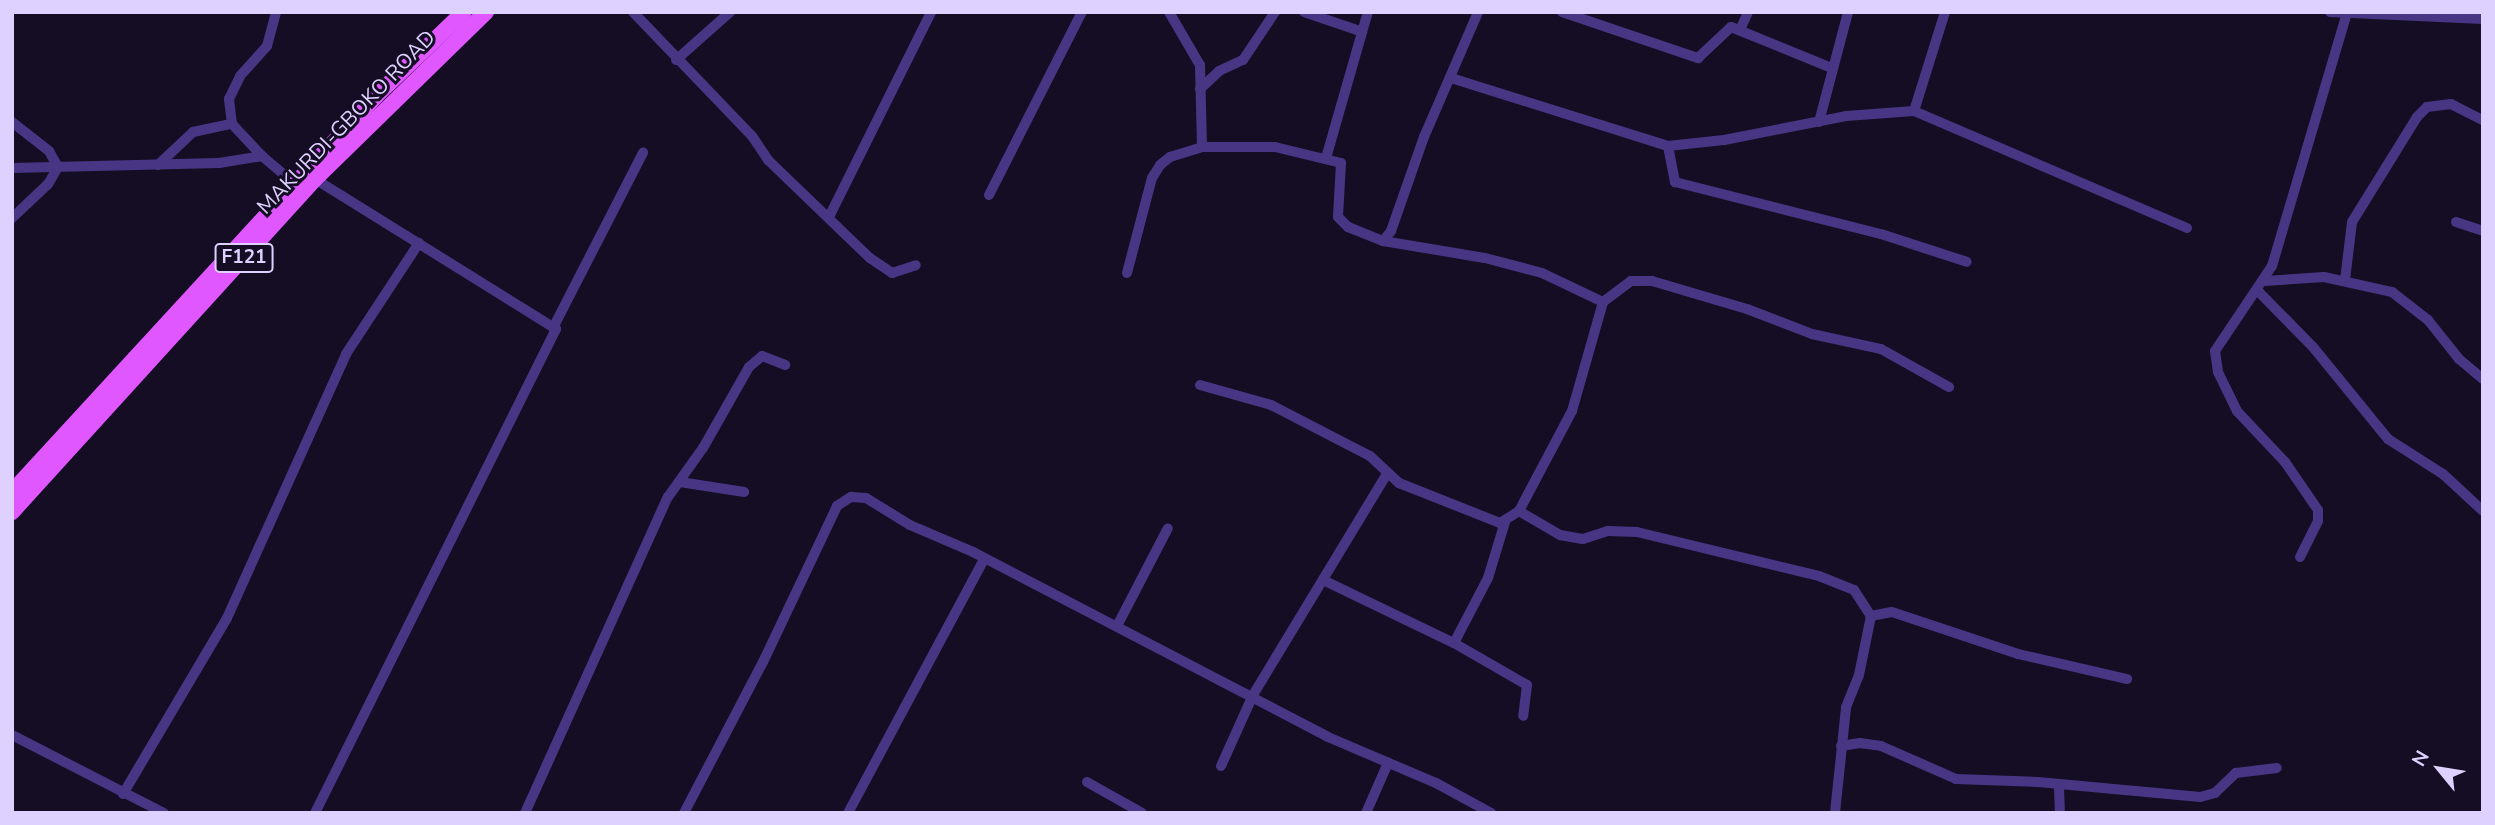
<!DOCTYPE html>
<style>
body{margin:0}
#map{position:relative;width:2495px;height:825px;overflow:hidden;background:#150d24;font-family:"Nunito Sans",sans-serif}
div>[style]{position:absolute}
.street>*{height:10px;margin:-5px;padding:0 5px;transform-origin:5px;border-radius:5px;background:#483685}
.primary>*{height:16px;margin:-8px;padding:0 8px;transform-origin:8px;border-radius:8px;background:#e057ff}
span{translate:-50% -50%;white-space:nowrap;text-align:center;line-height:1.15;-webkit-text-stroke:6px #150d24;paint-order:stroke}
.shield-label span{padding:2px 5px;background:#150d24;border:2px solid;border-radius:5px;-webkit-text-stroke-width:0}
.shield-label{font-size:19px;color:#ded0ff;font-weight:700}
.street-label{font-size:21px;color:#ded0ff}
.frame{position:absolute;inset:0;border:14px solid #ded0ff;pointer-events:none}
.north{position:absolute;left:2404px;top:734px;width:70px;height:70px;-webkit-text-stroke:5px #150d24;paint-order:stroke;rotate:300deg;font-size:19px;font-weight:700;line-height:28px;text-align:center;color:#ded0ff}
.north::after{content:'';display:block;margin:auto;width:24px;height:32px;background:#ded0ff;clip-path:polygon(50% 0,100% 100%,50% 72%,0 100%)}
</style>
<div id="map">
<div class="street">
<i style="left:633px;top:12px;width:172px;rotate:46.2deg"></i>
<i style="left:752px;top:136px;width:29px;rotate:56deg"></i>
<i style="left:768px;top:160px;width:141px;rotate:43.9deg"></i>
<i style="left:870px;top:258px;width:27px;rotate:34deg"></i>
<i style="left:892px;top:273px;width:25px;rotate:-18deg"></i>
<i style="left:1169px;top:12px;width:61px;rotate:59.7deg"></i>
<i style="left:1200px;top:65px;width:82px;rotate:88.6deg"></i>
<i style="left:1304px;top:12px;width:59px;rotate:18.7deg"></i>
<i style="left:1562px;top:12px;width:144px;rotate:18.7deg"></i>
<i style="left:1698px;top:58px;width:45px;rotate:-43.2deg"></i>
<i style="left:1731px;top:27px;width:109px;rotate:22.1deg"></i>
<i style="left:2330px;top:12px;width:153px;rotate:2.6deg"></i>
<i style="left:1740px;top:30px;width:20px;rotate:-66deg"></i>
<i style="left:676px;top:60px;width:72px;rotate:-41.6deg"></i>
<i style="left:1451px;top:78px;width:227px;rotate:17.4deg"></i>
<i style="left:1668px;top:146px;width:56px;rotate:-6.1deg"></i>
<i style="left:1724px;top:140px;width:124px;rotate:-11.1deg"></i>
<i style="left:1846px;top:116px;width:68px;rotate:-4.2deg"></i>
<i style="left:1914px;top:111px;width:104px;rotate:-72.6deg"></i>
<i style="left:1200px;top:89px;width:26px;rotate:-43deg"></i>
<i style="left:1219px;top:71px;width:26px;rotate:-25deg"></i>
<i style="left:1243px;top:60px;width:58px;rotate:-56.3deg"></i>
<i style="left:1914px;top:111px;width:297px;rotate:23.2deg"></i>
<i style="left:12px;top:122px;width:47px;rotate:38.1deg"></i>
<i style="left:49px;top:151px;width:18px;rotate:61deg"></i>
<i style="left:58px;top:167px;width:20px;rotate:120deg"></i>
<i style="left:48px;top:184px;width:50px;rotate:136.6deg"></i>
<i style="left:1819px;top:122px;width:114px;rotate:-75.2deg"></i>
<i style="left:1668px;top:146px;width:37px;rotate:79deg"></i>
<i style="left:1675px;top:182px;width:212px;rotate:14.2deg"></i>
<i style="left:1881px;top:234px;width:90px;rotate:18deg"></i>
<i style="left:262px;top:156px;width:44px;rotate:-133.2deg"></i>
<i style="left:232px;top:124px;width:25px;rotate:-97deg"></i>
<i style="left:229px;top:99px;width:25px;rotate:-64deg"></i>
<i style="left:240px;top:76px;width:40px;rotate:-48deg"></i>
<i style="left:267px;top:46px;width:35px;rotate:-75deg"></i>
<i style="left:1326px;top:158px;width:152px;rotate:-74deg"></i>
<i style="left:158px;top:165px;width:48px;rotate:-43.3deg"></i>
<i style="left:193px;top:132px;width:40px;rotate:-12deg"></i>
<i style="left:12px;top:168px;width:207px;rotate:-1.4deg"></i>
<i style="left:219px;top:163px;width:44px;rotate:-9.2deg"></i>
<i style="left:262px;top:156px;width:42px;rotate:40.2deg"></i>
<i style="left:989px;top:195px;width:205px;rotate:-63.1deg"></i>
<i style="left:829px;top:217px;width:229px;rotate:-63.5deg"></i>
<i style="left:2456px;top:222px;width:28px;rotate:18deg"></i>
<i style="left:1383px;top:241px;width:13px;rotate:-51deg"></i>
<i style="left:1391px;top:231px;width:100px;rotate:-70.7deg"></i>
<i style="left:1424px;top:137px;width:136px;rotate:-66.6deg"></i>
<i style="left:1127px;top:273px;width:98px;rotate:-75.3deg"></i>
<i style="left:1152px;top:178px;width:15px;rotate:-58deg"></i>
<i style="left:1160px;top:165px;width:13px;rotate:-39deg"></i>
<i style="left:1170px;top:157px;width:34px;rotate:-17deg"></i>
<i style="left:1202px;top:147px;width:73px"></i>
<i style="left:1275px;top:147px;width:68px;rotate:13.6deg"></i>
<i style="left:1341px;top:163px;width:54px;rotate:93.2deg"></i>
<i style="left:1338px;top:217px;width:14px;rotate:45deg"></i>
<i style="left:1348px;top:227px;width:38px;rotate:22deg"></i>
<i style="left:1383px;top:241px;width:103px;rotate:9.5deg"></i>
<i style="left:1485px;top:258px;width:59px;rotate:14.7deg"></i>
<i style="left:1542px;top:273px;width:68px;rotate:25.4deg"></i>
<i style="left:2345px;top:280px;width:58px;rotate:-83.1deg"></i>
<i style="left:2352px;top:222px;width:123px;rotate:-58.2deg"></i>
<i style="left:2417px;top:117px;width:14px;rotate:-45deg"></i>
<i style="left:2427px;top:107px;width:24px;rotate:-7deg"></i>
<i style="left:2451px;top:104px;width:36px;rotate:27deg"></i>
<i style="left:2265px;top:281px;width:59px;rotate:-3.9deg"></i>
<i style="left:2324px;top:277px;width:70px;rotate:12.4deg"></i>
<i style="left:2392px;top:292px;width:46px;rotate:37.9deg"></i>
<i style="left:2428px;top:320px;width:50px;rotate:51.5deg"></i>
<i style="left:2459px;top:359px;width:31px;rotate:40deg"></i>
<i style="left:2258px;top:291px;width:78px;rotate:45.5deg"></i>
<i style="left:2313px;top:347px;width:119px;rotate:50.8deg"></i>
<i style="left:2388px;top:439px;width:65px;rotate:32.5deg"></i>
<i style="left:2443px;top:474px;width:54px;rotate:42.8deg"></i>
<i style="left:554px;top:326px;width:195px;rotate:-62.8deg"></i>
<i style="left:1200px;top:385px;width:74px;rotate:15.7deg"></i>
<i style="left:1271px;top:405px;width:111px;rotate:27.3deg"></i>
<i style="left:1370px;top:456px;width:40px;rotate:43deg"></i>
<i style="left:1399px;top:483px;width:109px;rotate:21.6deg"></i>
<i style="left:1500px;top:523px;width:22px;rotate:-32deg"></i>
<i style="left:1519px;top:511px;width:113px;rotate:-62.1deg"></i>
<i style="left:1572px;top:411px;width:113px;rotate:-74.1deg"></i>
<i style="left:1603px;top:302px;width:35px;rotate:-37deg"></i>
<i style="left:1631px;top:281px;width:21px"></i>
<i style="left:1652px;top:281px;width:99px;rotate:16.4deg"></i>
<i style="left:1747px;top:309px;width:70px;rotate:21deg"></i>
<i style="left:1812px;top:334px;width:71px;rotate:12.3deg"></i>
<i style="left:1881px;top:349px;width:78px;rotate:29.2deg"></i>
<i style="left:680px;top:482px;width:65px;rotate:8.9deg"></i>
<i style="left:1519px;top:511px;width:48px;rotate:30.3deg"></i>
<i style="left:1560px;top:535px;width:23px;rotate:10deg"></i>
<i style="left:1583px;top:539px;width:26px;rotate:-18deg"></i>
<i style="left:1608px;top:531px;width:29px;rotate:2deg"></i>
<i style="left:1637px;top:532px;width:187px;rotate:13.6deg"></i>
<i style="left:1819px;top:576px;width:38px;rotate:22deg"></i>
<i style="left:1854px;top:590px;width:31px;rotate:57deg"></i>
<i style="left:1871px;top:616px;width:60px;rotate:101.5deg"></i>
<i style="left:1859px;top:675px;width:35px;rotate:112deg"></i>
<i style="left:1846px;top:708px;width:106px;rotate:96deg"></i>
<i style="left:2300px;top:557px;width:40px;rotate:-63.4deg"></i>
<i style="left:2318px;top:521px;width:11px;rotate:-90deg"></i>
<i style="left:2318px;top:510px;width:58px;rotate:-124.5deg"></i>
<i style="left:2285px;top:462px;width:70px;rotate:-133.3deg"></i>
<i style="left:2237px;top:411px;width:43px;rotate:-116deg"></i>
<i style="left:2218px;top:372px;width:21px;rotate:-98deg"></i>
<i style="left:2215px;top:351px;width:102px;rotate:-56.2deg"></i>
<i style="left:2272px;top:266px;width:264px;rotate:-73.5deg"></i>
<i style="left:1323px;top:580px;width:145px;rotate:25.7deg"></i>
<i style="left:1454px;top:643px;width:73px;rotate:-62.4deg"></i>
<i style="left:1488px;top:578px;width:59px;rotate:-73.1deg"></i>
<i style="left:1871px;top:616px;width:21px;rotate:-11deg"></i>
<i style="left:1892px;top:612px;width:133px;rotate:18.4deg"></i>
<i style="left:2018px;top:654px;width:112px;rotate:12.9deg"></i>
<i style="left:1117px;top:626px;width:110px;rotate:-62.5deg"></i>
<i style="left:1454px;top:643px;width:84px;rotate:29.9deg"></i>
<i style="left:1527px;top:685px;width:31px;rotate:97deg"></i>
<i style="left:12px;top:735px;width:171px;rotate:27.2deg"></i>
<i style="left:1841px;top:746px;width:19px;rotate:-9deg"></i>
<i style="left:1860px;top:743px;width:21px;rotate:8deg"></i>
<i style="left:1881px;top:746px;width:82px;rotate:23.7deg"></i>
<i style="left:1956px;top:779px;width:82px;rotate:2.1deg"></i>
<i style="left:2038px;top:782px;width:163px;rotate:5.3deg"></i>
<i style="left:2200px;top:797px;width:16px;rotate:-15deg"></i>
<i style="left:2215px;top:793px;width:29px;rotate:-44deg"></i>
<i style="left:2236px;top:773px;width:41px;rotate:-7deg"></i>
<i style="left:1221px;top:766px;width:78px;rotate:-65.7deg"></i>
<i style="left:1253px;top:695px;width:257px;rotate:-58.8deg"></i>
<i style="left:1087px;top:782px;width:63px;rotate:29.4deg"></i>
<i style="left:2059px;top:787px;width:26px;rotate:88deg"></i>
<i style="left:123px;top:794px;width:204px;rotate:-59.4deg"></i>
<i style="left:227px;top:618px;width:290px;rotate:-65.7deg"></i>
<i style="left:346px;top:354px;width:133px;rotate:-56.7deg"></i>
<i style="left:315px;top:813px;width:541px;rotate:-63.53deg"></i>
<i style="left:556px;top:329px;width:284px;rotate:-148.1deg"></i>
<i style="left:525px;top:813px;width:347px;rotate:-65.7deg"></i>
<i style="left:668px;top:497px;width:60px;rotate:-54.5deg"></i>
<i style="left:703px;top:448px;width:93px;rotate:-60.4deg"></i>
<i style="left:749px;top:367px;width:17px;rotate:-40deg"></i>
<i style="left:762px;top:356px;width:25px;rotate:21deg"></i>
<i style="left:684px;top:813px;width:170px;rotate:-62.4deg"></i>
<i style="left:763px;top:662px;width:173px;rotate:-64.6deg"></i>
<i style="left:837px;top:506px;width:17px;rotate:-33deg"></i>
<i style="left:851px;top:497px;width:15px;rotate:4deg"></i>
<i style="left:866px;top:498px;width:52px;rotate:31.5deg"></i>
<i style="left:910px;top:525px;width:69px;rotate:23.2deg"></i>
<i style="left:973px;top:552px;width:400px;rotate:27.5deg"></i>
<i style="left:1328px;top:737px;width:117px;rotate:23.1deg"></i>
<i style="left:1436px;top:783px;width:63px;rotate:28.6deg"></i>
<i style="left:848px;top:813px;width:288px;rotate:-61.8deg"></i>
<i style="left:1366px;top:813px;width:55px;rotate:-66.3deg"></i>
</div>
<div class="primary">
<i style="left:12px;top:492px;width:539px;rotate:-47.4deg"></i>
<i style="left:377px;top:95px;width:120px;rotate:-43.7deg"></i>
<i style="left:12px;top:512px;width:450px;rotate:-47.7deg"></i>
<i style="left:315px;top:179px;width:239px;rotate:-44.3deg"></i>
</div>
<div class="shield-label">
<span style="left:244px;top:258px">F121</span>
</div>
<div class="street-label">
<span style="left:346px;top:122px;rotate:-46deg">MAKURDI-GBOKO ROAD</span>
</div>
<div class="frame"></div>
<div class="north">N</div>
</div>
